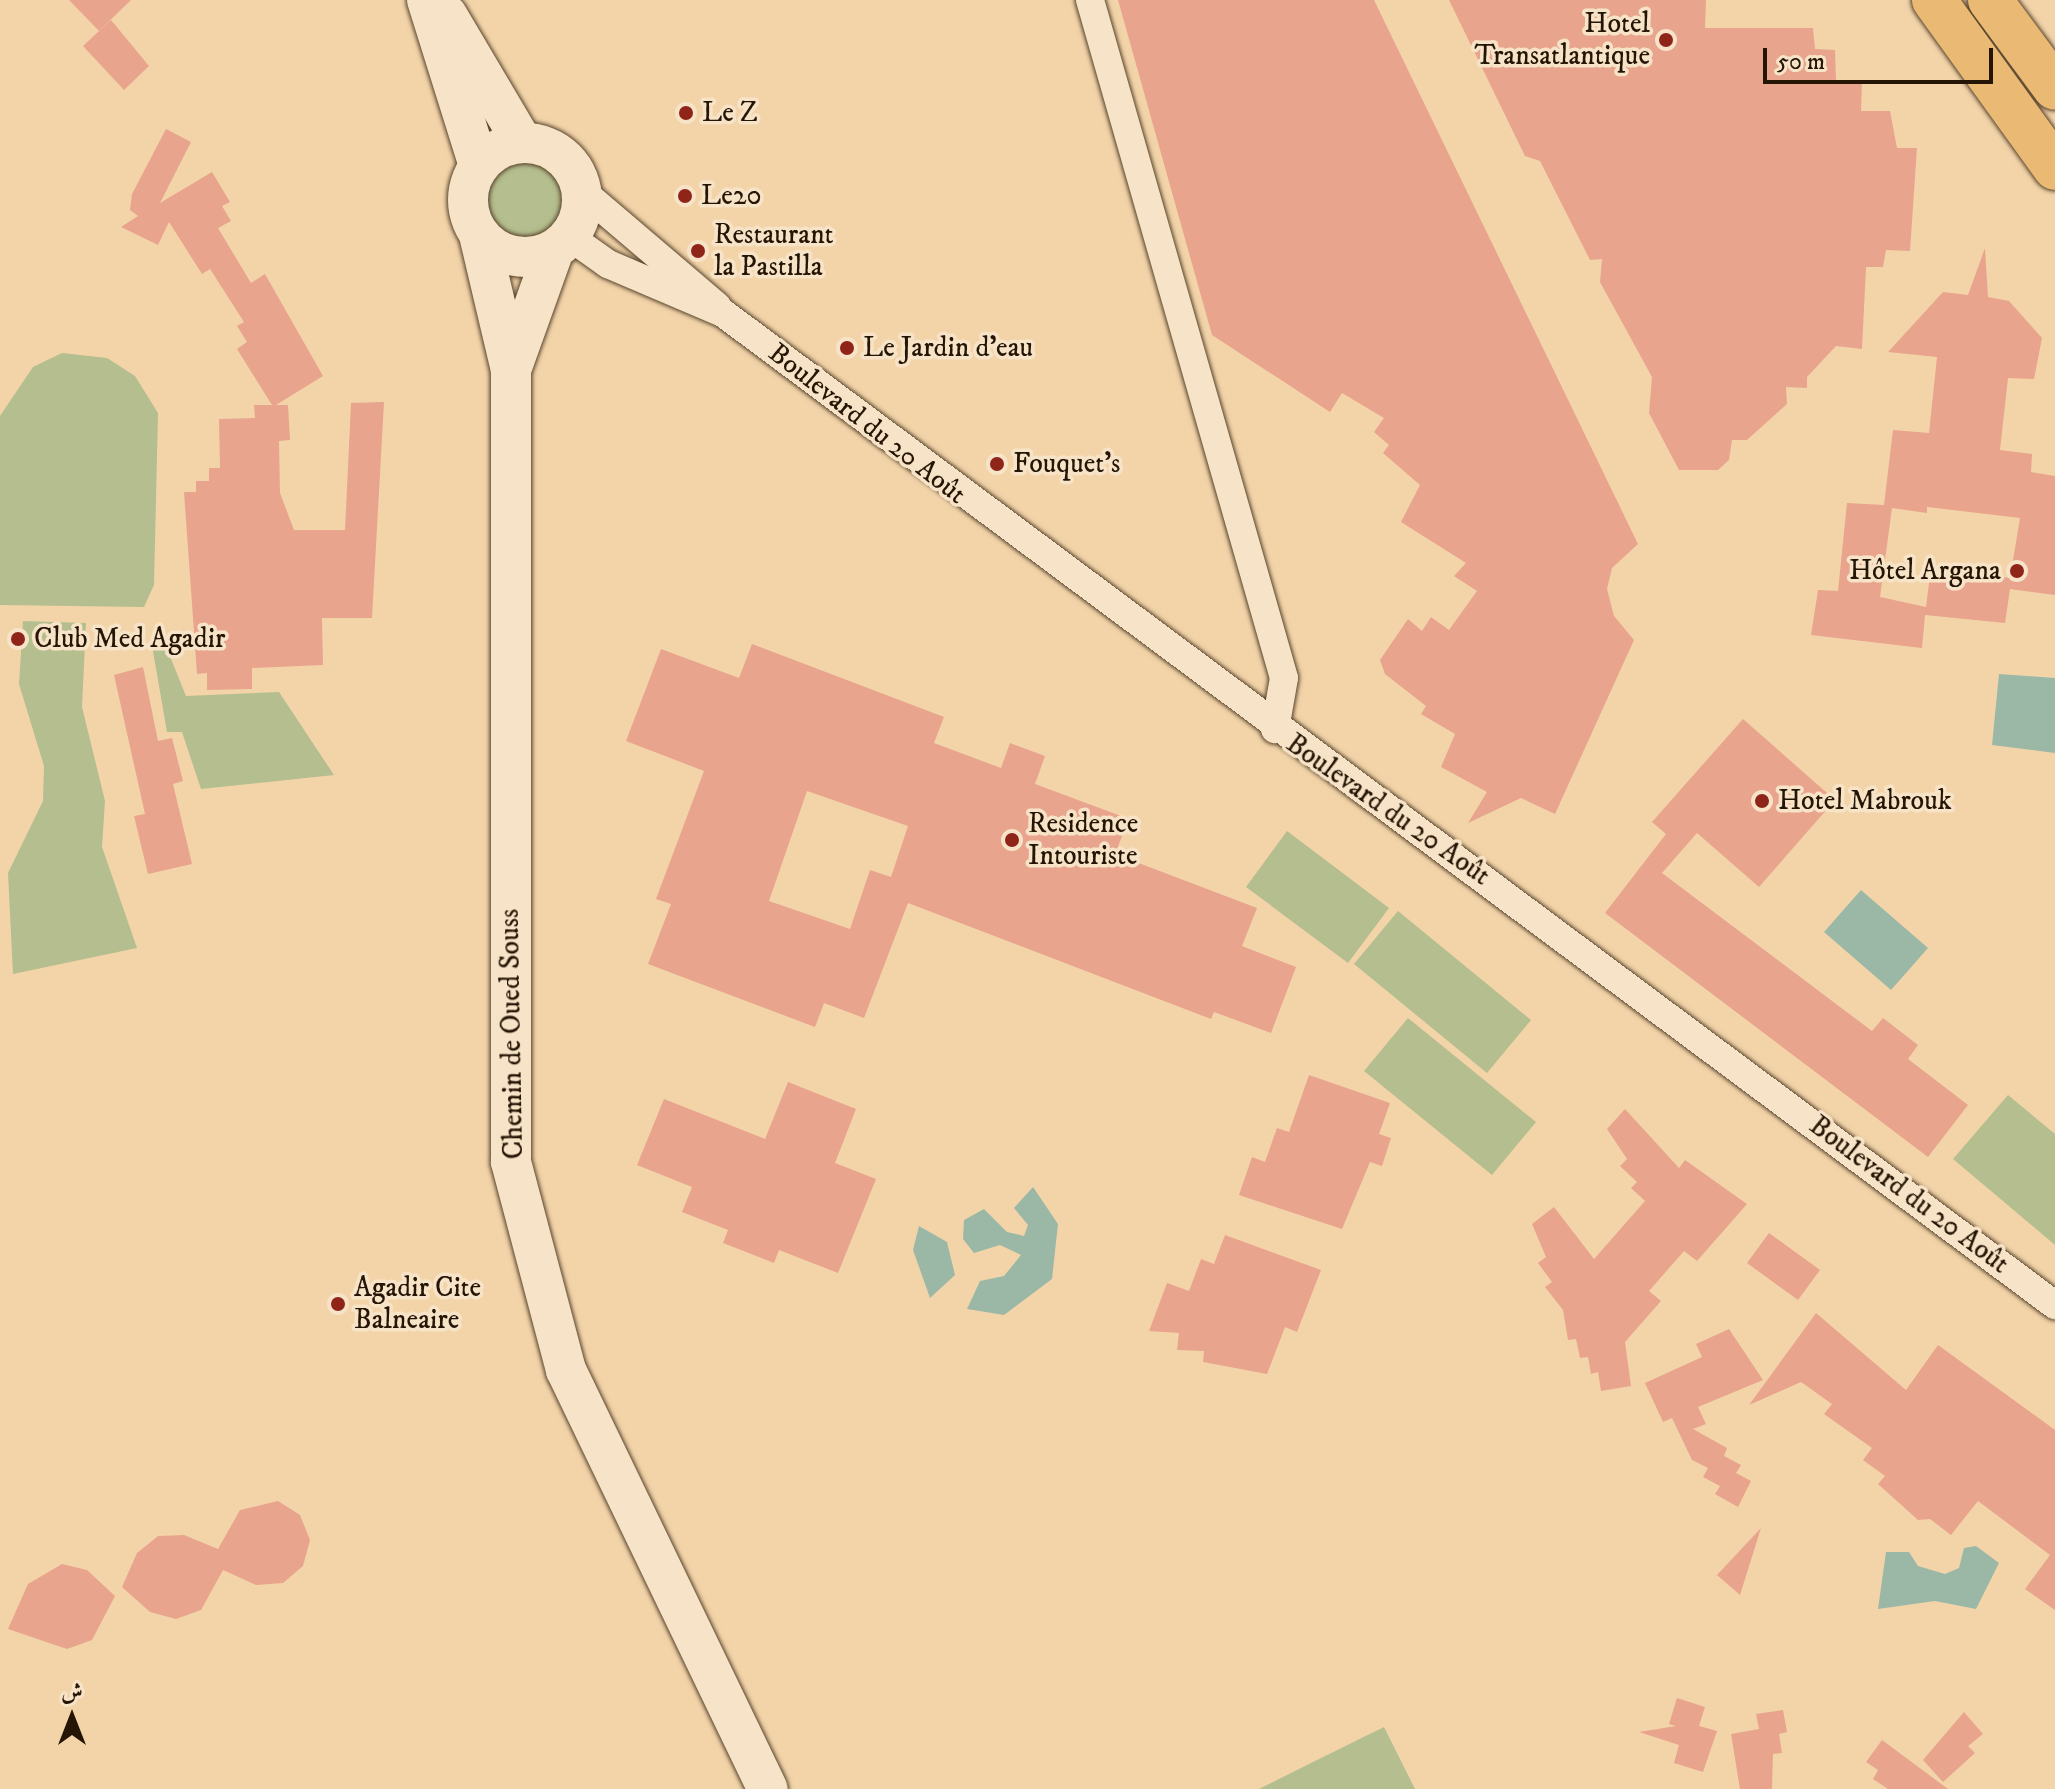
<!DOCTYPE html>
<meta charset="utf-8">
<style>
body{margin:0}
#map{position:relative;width:2055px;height:1789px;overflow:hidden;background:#f3d4a9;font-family:"IM FELL DW Pica",Amiri,serif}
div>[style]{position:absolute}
.green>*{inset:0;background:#b4be8e}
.round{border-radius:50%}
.water>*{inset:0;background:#9bb8a6}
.building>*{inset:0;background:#e8a48d}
.roads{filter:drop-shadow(0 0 2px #58452d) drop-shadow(0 0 2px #58452d)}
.street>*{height:28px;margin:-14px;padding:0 14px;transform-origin:14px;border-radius:14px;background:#f7e3c7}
.secondary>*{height:40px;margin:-20px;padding:0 20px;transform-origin:20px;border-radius:20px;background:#f7e3c7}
.secondary>.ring{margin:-20px;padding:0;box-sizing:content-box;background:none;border:40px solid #f7e3c7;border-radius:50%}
.primary>*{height:44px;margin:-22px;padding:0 22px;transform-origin:22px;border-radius:22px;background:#eaba74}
.dots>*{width:22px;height:22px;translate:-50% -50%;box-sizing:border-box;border:4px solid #f7e3c7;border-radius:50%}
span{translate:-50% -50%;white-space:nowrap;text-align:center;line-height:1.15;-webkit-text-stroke:7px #f7e3c7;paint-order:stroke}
.poi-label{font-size:28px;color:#251504}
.right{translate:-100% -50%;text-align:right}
.left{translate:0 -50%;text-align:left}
.street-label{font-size:28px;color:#251504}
.north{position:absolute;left:32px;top:1677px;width:80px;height:80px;-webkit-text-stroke:6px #f7e3c7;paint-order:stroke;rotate:0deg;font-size:22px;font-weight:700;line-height:32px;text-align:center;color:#251504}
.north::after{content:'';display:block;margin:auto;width:28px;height:36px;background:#251504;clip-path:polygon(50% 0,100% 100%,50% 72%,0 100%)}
.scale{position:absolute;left:1763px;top:48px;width:230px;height:36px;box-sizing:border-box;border:4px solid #251504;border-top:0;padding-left:10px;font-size:24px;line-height:28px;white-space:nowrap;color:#251504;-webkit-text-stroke:6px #f7e3c7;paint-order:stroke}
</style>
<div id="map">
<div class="green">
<i class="round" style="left:487px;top:163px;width:78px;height:78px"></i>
<i style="clip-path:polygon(62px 353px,107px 358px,135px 376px,158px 413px,154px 585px,144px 607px,0 605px,0 416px,33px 367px)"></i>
<i style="clip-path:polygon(23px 621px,86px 623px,82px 707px,105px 801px,102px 847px,137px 948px,13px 974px,8px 873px,43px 801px,44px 766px,19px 684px)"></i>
<i style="clip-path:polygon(163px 639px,186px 696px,279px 692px,334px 775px,201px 789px,182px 732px,167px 732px,151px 640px)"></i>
<i style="clip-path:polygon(1287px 831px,1389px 908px,1348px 963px,1246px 887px)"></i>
<i style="clip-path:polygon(1398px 911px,1531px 1020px,1487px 1073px,1354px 964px)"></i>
<i style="clip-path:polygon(1408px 1018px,1536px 1122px,1492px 1175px,1364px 1071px)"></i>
<i style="clip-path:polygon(2008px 1095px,2055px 1134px,2055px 1245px,1953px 1159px)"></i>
<i style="clip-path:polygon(1384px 1727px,1415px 1789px,1259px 1789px,1311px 1763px)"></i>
</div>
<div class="water">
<i style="clip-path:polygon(1999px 674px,2055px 678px,2055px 753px,1992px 745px)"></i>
<i style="clip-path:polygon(1861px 890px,1928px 948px,1891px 990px,1824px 932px)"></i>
<i style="clip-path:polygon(1033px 1187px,1058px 1224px,1052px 1279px,1004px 1315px,967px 1309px,980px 1281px,1004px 1276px,1021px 1255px,1000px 1245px,974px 1253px,963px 1239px,964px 1220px,984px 1209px,1007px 1232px,1024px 1236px,1028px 1225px,1014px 1208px)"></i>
<i style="clip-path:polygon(919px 1226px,947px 1242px,955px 1275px,930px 1298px,913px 1250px)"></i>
<i style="clip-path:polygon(1976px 1546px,1999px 1563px,1976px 1609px,1935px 1601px,1878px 1609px,1886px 1552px,1909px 1552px,1918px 1566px,1945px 1574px,1959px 1568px,1964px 1548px)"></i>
</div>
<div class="building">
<i style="clip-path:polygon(69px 0,131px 0,99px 31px)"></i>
<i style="clip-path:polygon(1118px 0,1374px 0,1638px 544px,1612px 568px,1607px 589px,1614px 616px,1634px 640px,1555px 814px,1521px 798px,1468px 823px,1487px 792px,1441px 767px,1455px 734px,1421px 714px,1426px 706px,1385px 674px,1380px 660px,1408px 619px,1422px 631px,1431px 617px,1449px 630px,1477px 591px,1454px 576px,1466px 563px,1401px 522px,1420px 485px,1383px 453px,1389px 445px,1374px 432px,1384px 418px,1342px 393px,1330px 412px,1212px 335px)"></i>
<i style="clip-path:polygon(1449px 0,1706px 0,1705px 28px,1813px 28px,1815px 49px,1835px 50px,1836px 80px,1862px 80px,1861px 111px,1890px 111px,1897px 148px,1917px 148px,1910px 251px,1886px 250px,1883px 267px,1866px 267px,1862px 349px,1836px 346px,1807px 377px,1807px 388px,1786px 387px,1787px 404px,1747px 440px,1732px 440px,1729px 460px,1718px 470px,1679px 470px,1649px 413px,1652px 377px,1600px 282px,1602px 259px,1590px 260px,1540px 161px,1525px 156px)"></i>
<i style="clip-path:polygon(111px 20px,149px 66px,124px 90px,83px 46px)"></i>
<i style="clip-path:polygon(166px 129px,191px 142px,160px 203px,212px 172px,230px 202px,222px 206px,231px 221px,218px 228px,251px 283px,265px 274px,323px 376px,276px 405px,288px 405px,290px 440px,279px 441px,280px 493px,294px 530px,345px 530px,351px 403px,384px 402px,372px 618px,322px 618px,323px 665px,252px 668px,252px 689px,207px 690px,207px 673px,197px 674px,184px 492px,196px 492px,196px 481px,209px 481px,209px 468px,220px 468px,219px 419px,255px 418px,254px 405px,272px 405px,237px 349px,247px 342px,237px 326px,244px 322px,210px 269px,202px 274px,169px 222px,158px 245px,121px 227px,138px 216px,130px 210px,132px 194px)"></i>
<i style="clip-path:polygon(evenodd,1985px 248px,1988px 297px,2009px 301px,2042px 338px,2034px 379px,2008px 378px,2000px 450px,2032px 454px,2031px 472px,2055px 476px,2055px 595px,2010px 589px,2005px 623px,1925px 615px,1922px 648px,1811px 635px,1818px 590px,1838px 591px,1847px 503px,1884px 505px,1893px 430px,1929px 433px,1937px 357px,1888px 352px,1943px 292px,1968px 295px,1985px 248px,1927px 507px,2020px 518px,2010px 578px,1931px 567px,1926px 607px,1880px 597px,1892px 508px,1927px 513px,1927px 507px)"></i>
<i style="clip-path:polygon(evenodd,752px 644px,944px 717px,934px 743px,1001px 768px,1010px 743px,1045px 756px,1035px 784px,1129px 819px,1115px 854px,1257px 908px,1242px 946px,1296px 967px,1271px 1033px,1214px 1012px,1211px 1019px,908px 903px,864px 1018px,824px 1003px,815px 1027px,648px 964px,671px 904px,656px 899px,704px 771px,626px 741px,661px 649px,739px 678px,752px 644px,807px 791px,908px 826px,891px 877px,870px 870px,850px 929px,769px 901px,807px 791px)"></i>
<i style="clip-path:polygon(143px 667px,158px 741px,172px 738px,183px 781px,173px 784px,192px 864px,148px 874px,134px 816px,145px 814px,114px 675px)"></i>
<i style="clip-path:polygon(1743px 719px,1835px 800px,1759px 887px,1697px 833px,1662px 873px,1872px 1031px,1883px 1018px,1918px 1045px,1908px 1059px,1968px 1105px,1928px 1157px,1605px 913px,1666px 834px,1652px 822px)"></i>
<i style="clip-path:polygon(1309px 1075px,1390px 1103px,1379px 1134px,1391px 1138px,1382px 1166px,1370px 1162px,1342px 1229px,1239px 1195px,1252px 1157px,1265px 1162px,1277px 1128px,1289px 1132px)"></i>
<i style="clip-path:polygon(788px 1082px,856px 1109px,835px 1163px,876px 1179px,838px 1273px,779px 1250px,774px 1263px,723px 1243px,728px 1230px,682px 1212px,692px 1187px,637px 1165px,664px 1099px,765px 1139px)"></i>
<i style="clip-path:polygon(1625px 1109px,1679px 1168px,1685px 1160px,1747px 1204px,1697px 1261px,1684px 1251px,1649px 1291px,1661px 1301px,1625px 1342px,1631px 1386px,1601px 1391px,1598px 1372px,1591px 1374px,1588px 1357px,1580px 1358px,1576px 1339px,1568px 1340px,1563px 1310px,1545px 1287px,1552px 1282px,1538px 1263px,1546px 1257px,1532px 1224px,1554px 1207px,1594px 1259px,1645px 1201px,1631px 1188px,1637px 1182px,1620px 1166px,1627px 1159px,1607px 1129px)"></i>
<i style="clip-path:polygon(1769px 1233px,1820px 1270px,1798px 1300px,1747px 1263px)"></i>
<i style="clip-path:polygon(1225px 1235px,1321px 1270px,1297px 1332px,1285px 1327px,1267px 1374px,1203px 1362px,1204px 1351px,1177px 1350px,1179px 1333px,1149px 1331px,1167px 1283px,1189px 1291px,1201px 1259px,1214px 1264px)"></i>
<i style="clip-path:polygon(1816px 1313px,1906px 1390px,1938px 1345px,2055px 1430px,2055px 1610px,2025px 1589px,2050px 1555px,1978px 1501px,1951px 1535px,1930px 1519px,1918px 1520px,1878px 1484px,1885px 1476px,1863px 1460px,1872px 1448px,1824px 1414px,1832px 1404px,1801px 1382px,1749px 1405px)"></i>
<i style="clip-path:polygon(1729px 1329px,1763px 1380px,1698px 1407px,1706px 1424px,1693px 1429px,1727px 1448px,1724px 1456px,1741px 1465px,1736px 1473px,1751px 1481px,1738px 1507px,1715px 1494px,1720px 1486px,1703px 1477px,1708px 1468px,1692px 1460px,1672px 1418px,1663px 1422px,1645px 1383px,1702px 1357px,1696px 1344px)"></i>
<i style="clip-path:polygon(278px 1501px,300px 1515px,310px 1540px,303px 1566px,283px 1583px,256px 1585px,223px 1570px,201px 1610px,176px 1619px,150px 1612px,122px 1587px,137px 1553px,158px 1536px,184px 1535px,218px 1549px,240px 1510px)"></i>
<i style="clip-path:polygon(1761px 1528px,1740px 1595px,1717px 1575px)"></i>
<i style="clip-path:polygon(62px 1564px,87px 1570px,115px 1596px,92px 1640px,67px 1649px,8px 1629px,28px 1584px)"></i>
<i style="clip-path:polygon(1677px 1698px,1705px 1707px,1699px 1726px,1717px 1731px,1703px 1772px,1674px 1763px,1679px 1745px,1639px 1732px,1676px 1726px,1669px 1724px)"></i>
<i style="clip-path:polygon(1783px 1710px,1787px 1732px,1779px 1734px,1782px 1753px,1773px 1754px,1772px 1789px,1740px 1789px,1731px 1734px,1759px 1729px,1756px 1714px)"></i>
<i style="clip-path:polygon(1964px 1712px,1983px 1734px,1968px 1746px,1975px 1753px,1943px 1782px,1923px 1760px)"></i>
<i style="clip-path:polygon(1882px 1740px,1948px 1789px,1888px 1789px,1873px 1779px,1878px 1770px,1866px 1762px)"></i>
</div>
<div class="roads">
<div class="street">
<i style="left:1090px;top:0;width:705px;rotate:74.03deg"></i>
<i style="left:1284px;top:678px;width:52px;rotate:100deg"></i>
<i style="left:583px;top:192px;width:176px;rotate:40.4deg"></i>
<i style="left:570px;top:237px;width:47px;rotate:35.4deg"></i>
<i style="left:608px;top:264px;width:125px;rotate:23.1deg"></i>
<i style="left:723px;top:313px;width:1661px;rotate:36.68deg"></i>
</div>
<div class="secondary">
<i style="left:427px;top:0;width:174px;rotate:72.6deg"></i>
<i style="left:447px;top:15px;width:147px;rotate:59.4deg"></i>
<i class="ring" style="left:468px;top:143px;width:74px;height:74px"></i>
<i style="left:479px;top:235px;width:139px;rotate:76.7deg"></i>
<i style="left:511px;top:370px;width:792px;rotate:90deg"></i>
<i style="left:511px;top:1162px;width:215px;rotate:75.2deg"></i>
<i style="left:566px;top:1370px;width:465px;rotate:64.3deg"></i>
<i style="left:511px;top:370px;width:127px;rotate:-70.3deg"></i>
</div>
<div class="primary">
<i style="left:1934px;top:0;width:207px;rotate:54.2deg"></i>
<i style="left:1990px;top:0;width:109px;rotate:53.5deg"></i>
</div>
</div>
<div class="dots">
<i style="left:1666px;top:40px;background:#8f2418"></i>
<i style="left:686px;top:113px;background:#8f2418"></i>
<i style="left:685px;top:196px;background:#8f2418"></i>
<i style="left:698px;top:251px;background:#8f2418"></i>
<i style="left:847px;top:348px;background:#8f2418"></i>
<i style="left:997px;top:464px;background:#8f2418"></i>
<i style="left:2017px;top:571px;background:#8f2418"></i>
<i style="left:18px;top:639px;background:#8f2418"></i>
<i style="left:1762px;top:801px;background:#8f2418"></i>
<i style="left:1012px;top:840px;background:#8f2418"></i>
<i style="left:338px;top:1304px;background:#8f2418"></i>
</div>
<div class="poi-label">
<span class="right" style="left:1650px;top:40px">Hotel<br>Transatlantique</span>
<span class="left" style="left:702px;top:113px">Le Z</span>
<span class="left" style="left:701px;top:196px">Le20</span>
<span class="left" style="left:714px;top:251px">Restaurant<br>la Pastilla</span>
<span class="left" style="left:863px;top:348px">Le Jardin d'eau</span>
<span class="left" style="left:1013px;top:464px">Fouquet's</span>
<span class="right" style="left:2001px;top:571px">Hôtel Argana</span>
<span class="left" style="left:34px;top:639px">Club Med Agadir</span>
<span class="left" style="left:1778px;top:801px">Hotel Mabrouk</span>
<span class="left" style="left:1028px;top:840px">Residence<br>Intouriste</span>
<span class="left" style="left:354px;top:1304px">Agadir Cite<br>Balneaire</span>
</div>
<div class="street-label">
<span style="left:867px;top:424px;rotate:38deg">Boulevard du 20 Août</span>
<span style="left:1388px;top:810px;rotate:35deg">Boulevard du 20 Août</span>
<span style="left:512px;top:1034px;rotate:-91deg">Chemin de Oued Souss</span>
<span style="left:1909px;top:1195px;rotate:37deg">Boulevard du 20 Août</span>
</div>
<div class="north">ش</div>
<div class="scale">50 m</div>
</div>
